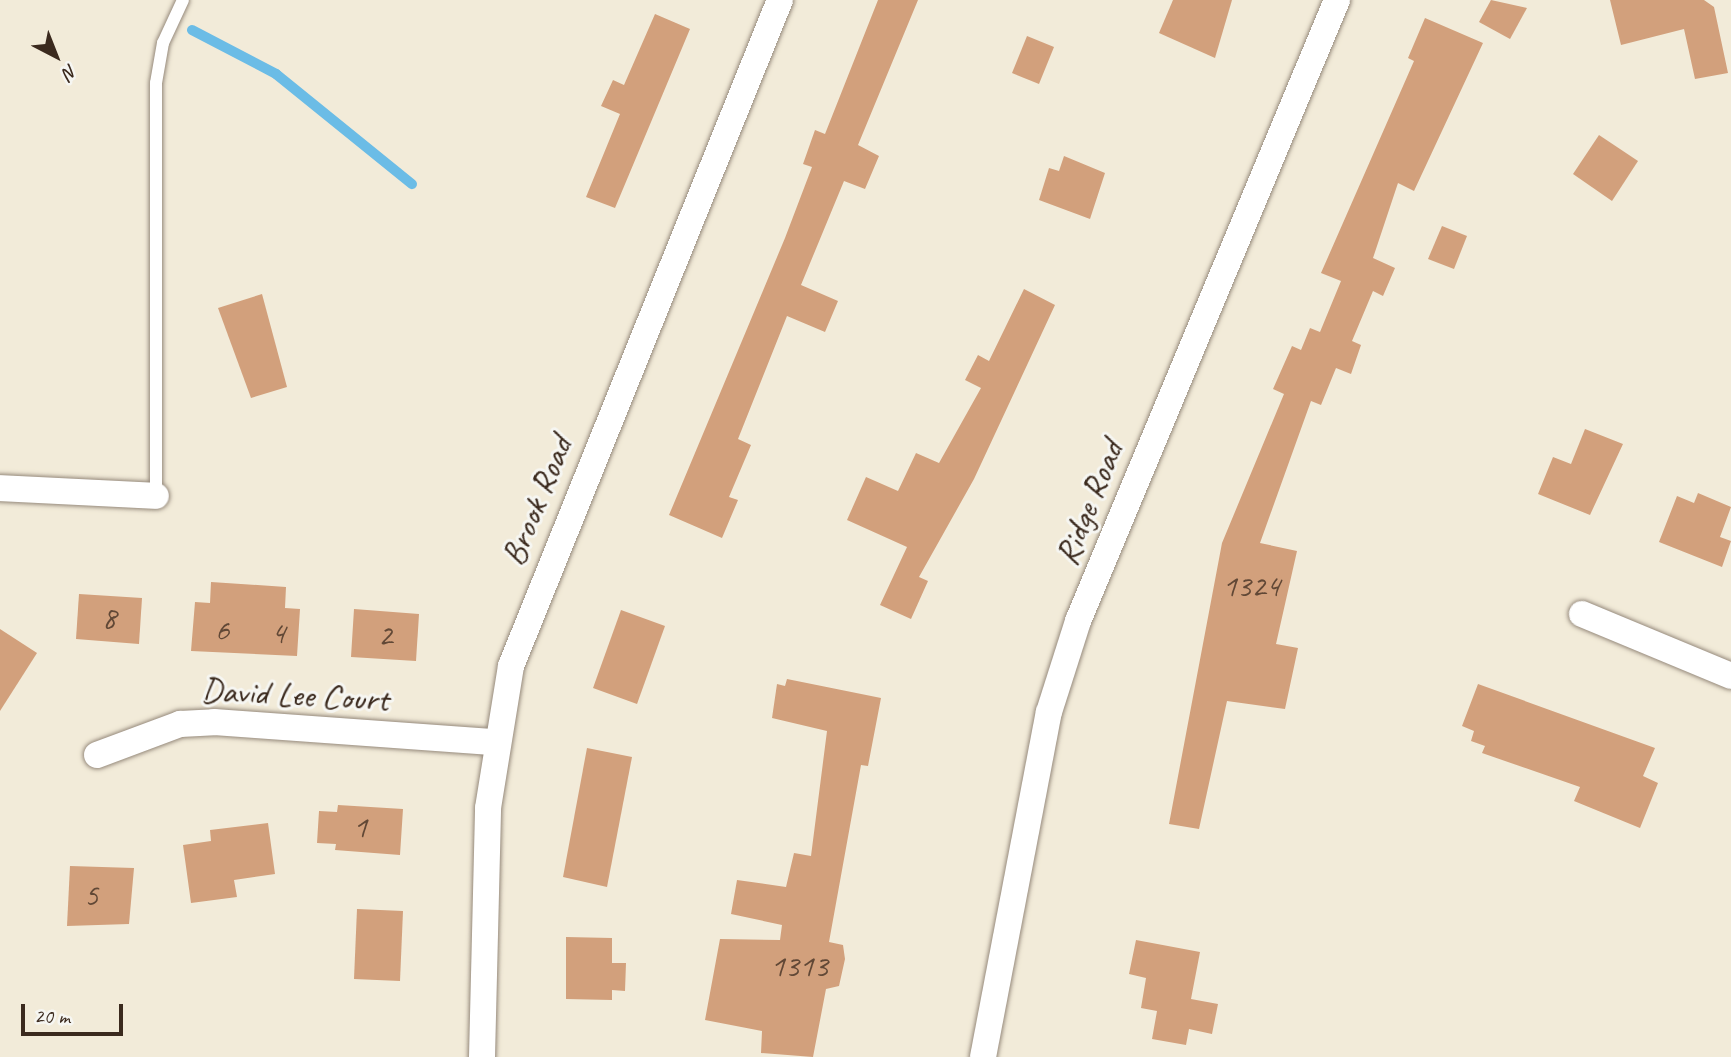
<!DOCTYPE html>
<style>
body{margin:0}
#map{position:relative;width:1731px;height:1057px;overflow:hidden;background:#f2ebd9;font-family:Caveat,sans-serif}
div>[style]{position:absolute}
.stream>*{height:10px;margin:-5px;padding:0 5px;transform-origin:5px;border-radius:5px;background:#6bbce6}
.building>*{inset:0;background:#d2a07c}
.roads{filter:drop-shadow(0 0 2px #968a7c) drop-shadow(0 0 2px #968a7c)}
.service>*{height:12px;margin:-6px;padding:0 6px;transform-origin:6px;border-radius:6px;background:#fff}
.minor>*{height:26px;margin:-13px;padding:0 13px;transform-origin:13px;border-radius:13px;background:#fff}
span{translate:-50% -50%;white-space:nowrap;text-align:center;line-height:1.15;-webkit-text-stroke:6px #f6f6f2;paint-order:stroke}
.number-label{font-size:32px;color:#614836}
.number-label span{-webkit-text-stroke-width:0}
.street-label{font-size:35px;color:#3b2a1e}
.north{position:absolute;left:21px;top:21px;width:70px;height:70px;-webkit-text-stroke:5px #f6f6f2;paint-order:stroke;rotate:138deg;font-size:19px;font-weight:700;line-height:28px;text-align:center;color:#3b2a1e}
.north::after{content:'';display:block;margin:auto;width:24px;height:32px;background:#3b2a1e;clip-path:polygon(50% 0,100% 100%,50% 72%,0 100%)}
.scale{position:absolute;left:21px;top:1004px;width:102px;height:32px;box-sizing:border-box;border:4px solid #3b2a1e;border-top:0;padding-left:9px;font-size:21px;line-height:24px;white-space:nowrap;color:#3b2a1e;-webkit-text-stroke:5px #f6f6f2;paint-order:stroke}
</style>
<div id="map">
<div class="stream">
<i style="left:192px;top:30px;width:95px;rotate:27.6deg"></i>
<i style="left:276px;top:74px;width:175px;rotate:39deg"></i>
</div>
<div class="building">
<i style="clip-path:polygon(878px 0,918px 0,858px 145px,879px 156px,865px 189px,844px 181px,801px 285px,838px 301px,825px 332px,787px 316px,738px 439px,751px 445px,729px 497px,738px 500px,722px 538px,669px 515px,785px 238px,812px 167px,803px 164px,815px 130px,825px 134px)"></i>
<i style="clip-path:polygon(1173px 0,1232px 0,1215px 58px,1159px 33px)"></i>
<i style="clip-path:polygon(1491px 0,1527px 8px,1510px 39px,1479px 22px)"></i>
<i style="clip-path:polygon(1610px 0,1704px 0,1714px 7px,1728px 73px,1695px 79px,1684px 29px,1621px 45px)"></i>
<i style="clip-path:polygon(655px 14px,690px 29px,615px 208px,586px 197px,620px 114px,601px 106px,613px 80px,624px 85px)"></i>
<i style="clip-path:polygon(1425px 18px,1483px 43px,1414px 191px,1398px 183px,1373px 258px,1395px 268px,1383px 296px,1373px 291px,1352px 341px,1361px 345px,1351px 374px,1336px 368px,1321px 405px,1311px 401px,1260px 543px,1297px 551px,1276px 644px,1298px 648px,1285px 709px,1227px 701px,1199px 829px,1169px 824px,1222px 543px,1284px 394px,1273px 389px,1292px 346px,1301px 350px,1310px 328px,1320px 332px,1341px 281px,1321px 273px,1414px 61px,1408px 58px)"></i>
<i style="clip-path:polygon(1027px 36px,1054px 47px,1039px 84px,1012px 73px)"></i>
<i style="clip-path:polygon(1599px 135px,1638px 161px,1612px 201px,1573px 174px)"></i>
<i style="clip-path:polygon(1064px 156px,1105px 173px,1090px 219px,1039px 200px,1049px 168px,1059px 171px)"></i>
<i style="clip-path:polygon(1442px 226px,1467px 236px,1454px 269px,1428px 259px)"></i>
<i style="clip-path:polygon(1024px 289px,1055px 305px,974px 479px,919px 577px,928px 581px,911px 619px,880px 605px,907px 547px,847px 520px,866px 477px,898px 491px,916px 453px,939px 463px,981px 388px,965px 380px,978px 355px,989px 361px)"></i>
<i style="clip-path:polygon(262px 294px,287px 387px,251px 398px,218px 308px)"></i>
<i style="clip-path:polygon(1585px 429px,1623px 444px,1590px 515px,1538px 494px,1553px 457px,1571px 464px)"></i>
<i style="clip-path:polygon(1698px 493px,1731px 507px,1720px 537px,1731px 541px,1722px 567px,1659px 542px,1677px 496px,1694px 503px)"></i>
<i style="clip-path:polygon(211px 582px,286px 587px,285px 608px,300px 609px,297px 656px,191px 651px,195px 602px,210px 603px)"></i>
<i style="clip-path:polygon(79px 594px,142px 598px,139px 644px,76px 639px)"></i>
<i style="clip-path:polygon(354px 609px,419px 614px,416px 661px,351px 657px)"></i>
<i style="clip-path:polygon(621px 610px,665px 626px,637px 704px,593px 688px)"></i>
<i style="clip-path:polygon(0 629px,37px 653px,0 711px)"></i>
<i style="clip-path:polygon(787px 679px,881px 698px,868px 766px,861px 765px,829px 942px,843px 945px,845px 959px,839px 986px,826px 989px,813px 1057px,761px 1053px,762px 1031px,705px 1020px,720px 939px,780px 940px,782px 925px,731px 914px,737px 880px,786px 887px,794px 853px,811px 856px,827px 731px,772px 718px,777px 684px,785px 686px)"></i>
<i style="clip-path:polygon(1478px 684px,1655px 748px,1643px 776px,1658px 783px,1640px 828px,1574px 801px,1580px 787px,1482px 753px,1485px 746px,1471px 741px,1474px 731px,1462px 726px)"></i>
<i style="clip-path:polygon(587px 748px,632px 757px,607px 887px,563px 877px)"></i>
<i style="clip-path:polygon(338px 805px,403px 809px,400px 855px,335px 850px,336px 844px,317px 843px,319px 811px,337px 812px)"></i>
<i style="clip-path:polygon(268px 823px,275px 874px,234px 880px,237px 897px,191px 903px,183px 845px,211px 841px,210px 830px)"></i>
<i style="clip-path:polygon(70px 866px,134px 868px,129px 924px,67px 926px)"></i>
<i style="clip-path:polygon(357px 909px,403px 911px,400px 981px,354px 979px)"></i>
<i style="clip-path:polygon(566px 937px,612px 938px,612px 963px,626px 963px,625px 991px,612px 990px,612px 1000px,566px 999px)"></i>
<i style="clip-path:polygon(1136px 940px,1200px 952px,1191px 999px,1218px 1004px,1212px 1034px,1189px 1029px,1186px 1045px,1152px 1039px,1157px 1011px,1141px 1008px,1146px 978px,1129px 974px)"></i>
</div>
<div class="roads">
<div class="service">
<i style="left:156px;top:496px;width:413px;rotate:-90deg"></i>
<i style="left:156px;top:83px;width:41px;rotate:-80.1deg"></i>
<i style="left:163px;top:43px;width:47px;rotate:-65.1deg"></i>
</div>
<div class="minor">
<i style="left:0;top:488px;width:156px;rotate:2.9deg"></i>
<i style="left:1582px;top:614px;width:161px;rotate:22.6deg"></i>
<i style="left:97px;top:755px;width:89px;rotate:-20.5deg"></i>
<i style="left:180px;top:724px;width:34px;rotate:-3deg"></i>
<i style="left:214px;top:722px;width:282px;rotate:4.1deg"></i>
<i style="left:482px;top:1057px;width:249px;rotate:-88.6deg"></i>
<i style="left:488px;top:808px;width:144px;rotate:-80.8deg"></i>
<i style="left:511px;top:666px;width:718px;rotate:-68.01deg"></i>
<i style="left:983px;top:1057px;width:351px;rotate:-79.2deg"></i>
<i style="left:1049px;top:712px;width:96px;rotate:-72.3deg"></i>
<i style="left:1078px;top:621px;width:673px;rotate:-67.36deg"></i>
</div>
</div>
<div class="number-label">
<span style="left:1251px;top:586px">1324</span>
<span style="left:109px;top:618px">8</span>
<span style="left:222px;top:630px">6</span>
<span style="left:278px;top:633px">4</span>
<span style="left:385px;top:635px">2</span>
<span style="left:360px;top:827px">1</span>
<span style="left:91px;top:895px">5</span>
<span style="left:799px;top:966px">1313</span>
</div>
<div class="street-label">
<span style="left:537px;top:501px;rotate:-68deg">Brook Road</span>
<span style="left:1089px;top:503px;rotate:-68deg">Ridge Road</span>
<span style="left:295px;top:695px;rotate:3deg">David Lee Court</span>
</div>
<div class="north">N</div>
<div class="scale">20 m</div>
</div>
